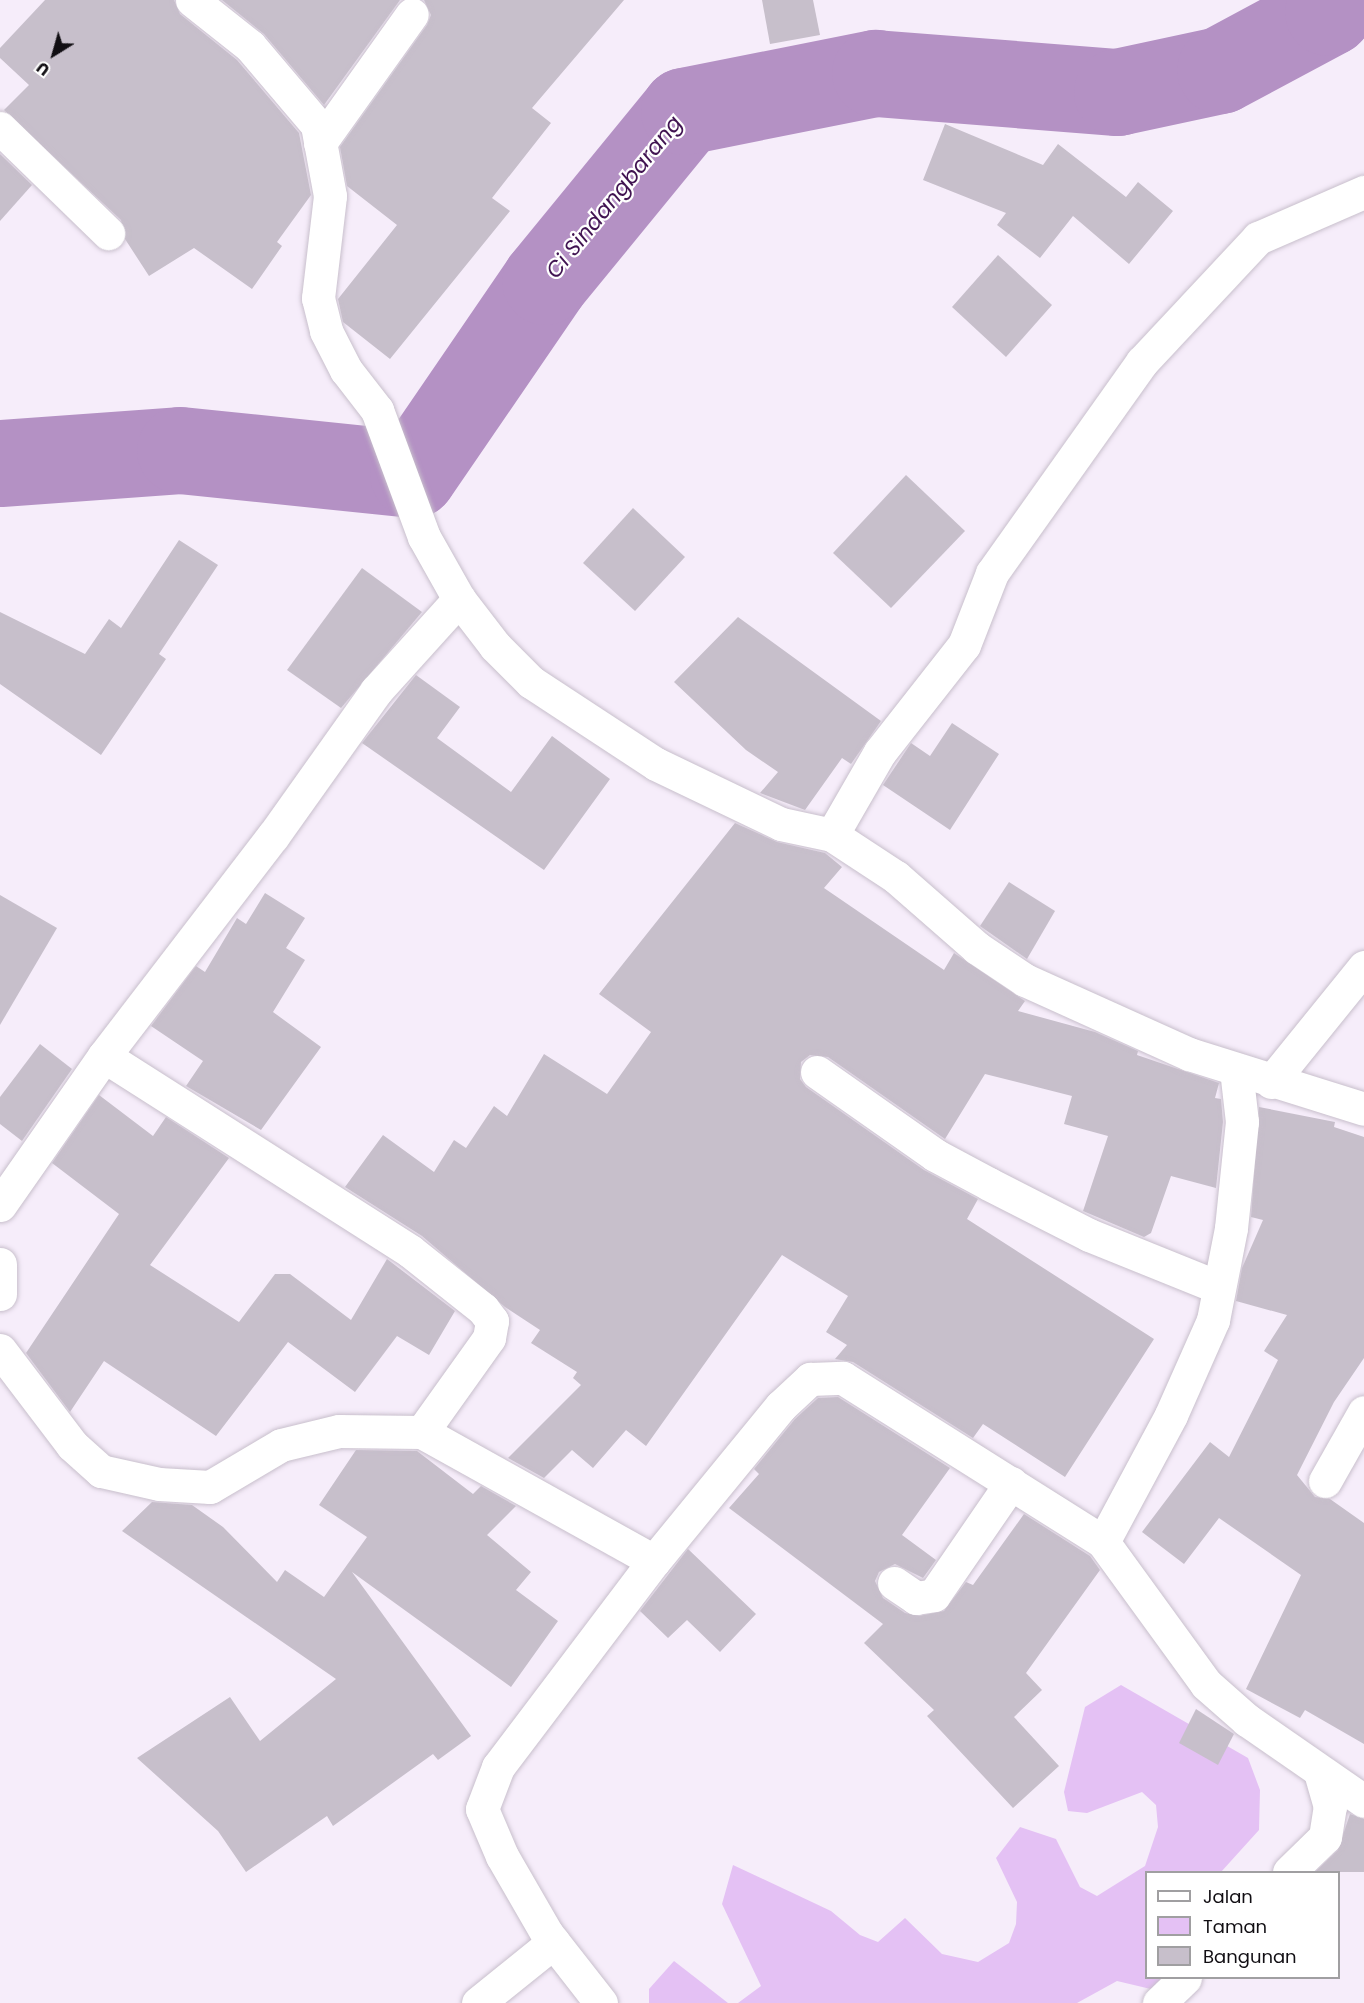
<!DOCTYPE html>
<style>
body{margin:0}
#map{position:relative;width:1364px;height:2003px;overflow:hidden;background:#f6edfa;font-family:Poppins,sans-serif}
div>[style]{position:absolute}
.green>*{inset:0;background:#e4c1f4}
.river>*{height:87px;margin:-43.5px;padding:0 43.5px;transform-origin:43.5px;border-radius:43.5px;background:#b491c4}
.building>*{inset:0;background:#c7bfcb}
.roads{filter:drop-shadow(0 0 2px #c8bfcc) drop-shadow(0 0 2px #c8bfcc)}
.minor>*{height:33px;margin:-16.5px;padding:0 16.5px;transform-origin:16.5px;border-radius:16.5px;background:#fff}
span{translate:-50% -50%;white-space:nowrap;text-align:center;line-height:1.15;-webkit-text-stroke:4.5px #fff;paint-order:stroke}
.water-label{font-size:22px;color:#401351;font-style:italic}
.legend{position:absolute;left:1145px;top:1871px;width:195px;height:108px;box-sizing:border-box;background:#fff;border:2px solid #a09fa1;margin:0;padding:8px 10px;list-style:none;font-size:18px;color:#110e13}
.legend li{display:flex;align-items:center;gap:12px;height:30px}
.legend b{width:30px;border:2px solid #a09fa1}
.north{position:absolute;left:24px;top:24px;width:60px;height:60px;-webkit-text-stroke:4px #fff;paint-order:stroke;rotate:217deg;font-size:16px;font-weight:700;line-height:24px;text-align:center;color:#110e13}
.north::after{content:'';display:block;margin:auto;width:21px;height:27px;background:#110e13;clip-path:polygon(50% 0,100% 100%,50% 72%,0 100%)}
</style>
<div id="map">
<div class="green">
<i style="clip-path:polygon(1121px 1685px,1248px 1758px,1260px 1790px,1259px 1830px,1221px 1872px,1146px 1872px,1146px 1978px,1200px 1978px,1176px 1995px,1117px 1981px,1077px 2003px,738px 2003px,761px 1986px,722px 1904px,733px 1865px,831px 1911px,860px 1935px,878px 1942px,905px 1918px,942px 1954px,978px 1962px,1009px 1943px,1016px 1924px,1017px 1902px,996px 1858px,1020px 1827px,1056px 1839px,1080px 1887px,1097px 1896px,1145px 1866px,1158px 1827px,1156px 1805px,1142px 1792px,1087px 1813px,1068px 1811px,1064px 1792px,1085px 1707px)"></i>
<i style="clip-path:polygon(674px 1961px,728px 2003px,649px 2003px,649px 1989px)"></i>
</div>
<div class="river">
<i style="left:0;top:463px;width:180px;rotate:-4.1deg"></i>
<i style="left:180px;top:450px;width:234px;rotate:5.9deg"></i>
<i style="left:413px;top:474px;width:234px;rotate:-55.6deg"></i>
<i style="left:545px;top:281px;width:220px;rotate:-50.7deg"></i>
<i style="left:684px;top:111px;width:195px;rotate:-11.3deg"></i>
<i style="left:875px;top:73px;width:243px;rotate:4.5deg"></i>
<i style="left:1117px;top:92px;width:105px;rotate:-12.1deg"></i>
<i style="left:1220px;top:70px;width:123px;rotate:-28.2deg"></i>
<i style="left:1328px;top:12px;width:16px;rotate:-47deg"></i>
</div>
<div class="building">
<i style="clip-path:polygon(45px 0,174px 0,180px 14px,237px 60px,299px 133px,311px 195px,277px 242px,282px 246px,252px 289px,194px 248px,149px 276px,125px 239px,121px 220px,4px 110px,29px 85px,0 58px,0 48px)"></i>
<i style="clip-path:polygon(222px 0,400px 0,324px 105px,264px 34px)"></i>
<i style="clip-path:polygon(424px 0,624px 0,532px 108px,551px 123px,492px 198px,510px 211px,390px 359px,343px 322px,338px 299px,397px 225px,347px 186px,340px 147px,427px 25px,431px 15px)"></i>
<i style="clip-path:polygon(762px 0,813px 0,820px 35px,770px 44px)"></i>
<i style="clip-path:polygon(945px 124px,1043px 165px,1058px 144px,1126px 197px,1138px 182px,1173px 211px,1129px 264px,1073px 216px,1040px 258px,997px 225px,1006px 213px,923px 180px)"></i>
<i style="clip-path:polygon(0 154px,32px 185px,0 221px)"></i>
<i style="clip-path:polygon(998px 255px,1052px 305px,1006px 357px,952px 307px)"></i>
<i style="clip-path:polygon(906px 475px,965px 531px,891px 608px,833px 553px)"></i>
<i style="clip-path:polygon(633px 508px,685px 557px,635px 611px,583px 563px)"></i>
<i style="clip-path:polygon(179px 540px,218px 565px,159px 654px,166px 659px,101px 755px,0 684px,0 612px,85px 654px,109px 619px,121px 628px)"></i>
<i style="clip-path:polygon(362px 568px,422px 612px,341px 708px,287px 670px)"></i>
<i style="clip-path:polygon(738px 617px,881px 721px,851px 764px,842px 758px,805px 810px,760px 793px,778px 772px,746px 750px,674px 682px)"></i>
<i style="clip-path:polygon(416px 675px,460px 707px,437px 738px,511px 792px,552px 736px,610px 779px,544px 870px,362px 743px)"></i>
<i style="clip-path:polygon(952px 723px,999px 754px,950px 830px,883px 785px,911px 743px,930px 756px)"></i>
<i style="clip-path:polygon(735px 823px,777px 842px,825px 853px,842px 867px,824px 888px,944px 970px,954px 953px,1025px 1001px,1018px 1011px,1095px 1032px,1138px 1051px,1137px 1055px,1219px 1083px,1215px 1098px,1221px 1099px,1223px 1122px,1216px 1188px,1171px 1176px,1151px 1233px,1144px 1237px,1083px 1211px,1108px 1136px,1064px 1124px,1072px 1096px,985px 1074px,945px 1139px,828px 1057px,810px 1055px,801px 1062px,800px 1079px,806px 1087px,924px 1170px,978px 1199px,967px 1219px,1154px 1339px,1065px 1477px,983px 1424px,973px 1438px,853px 1362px,835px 1359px,847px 1345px,826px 1332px,848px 1296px,782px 1255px,646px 1446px,626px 1430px,593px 1468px,572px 1450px,544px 1478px,508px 1458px,581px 1385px,573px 1378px,577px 1372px,531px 1343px,540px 1330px,505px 1307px,422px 1236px,345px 1187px,383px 1135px,434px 1172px,454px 1140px,466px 1148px,494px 1106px,507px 1116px,544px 1054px,607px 1094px,651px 1032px,599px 994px)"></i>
<i style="clip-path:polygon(1009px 882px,1055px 911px,1027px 959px,980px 926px)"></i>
<i style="clip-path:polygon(265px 893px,305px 918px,286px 948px,305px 960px,273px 1012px,321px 1047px,261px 1130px,186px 1086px,203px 1061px,151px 1026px,196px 966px,205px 972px,237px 918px,246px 924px)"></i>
<i style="clip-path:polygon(0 895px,57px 928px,0 1025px)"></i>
<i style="clip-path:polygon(40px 1044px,72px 1069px,22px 1141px,0 1124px,0 1097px)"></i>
<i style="clip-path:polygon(99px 1095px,153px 1136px,166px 1117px,229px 1158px,150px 1265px,239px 1322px,275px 1274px,290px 1274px,351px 1320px,387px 1259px,455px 1311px,429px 1355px,397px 1336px,355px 1392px,288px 1342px,216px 1436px,104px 1361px,70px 1412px,26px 1353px,119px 1214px,52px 1163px)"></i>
<i style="clip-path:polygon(1259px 1107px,1335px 1122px,1334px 1127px,1364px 1137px,1364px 1358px,1334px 1402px,1297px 1475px,1315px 1497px,1330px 1499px,1364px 1523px,1364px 1744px,1305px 1710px,1300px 1718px,1246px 1689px,1301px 1575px,1219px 1518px,1184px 1564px,1142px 1532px,1210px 1442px,1229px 1457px,1278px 1360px,1264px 1351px,1287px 1315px,1236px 1301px,1242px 1268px,1263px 1220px,1251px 1217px)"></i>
<i style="clip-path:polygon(838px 1397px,950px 1468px,902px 1535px,936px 1560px,923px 1578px,895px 1564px,879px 1572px,875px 1581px,883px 1598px,905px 1613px,919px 1616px,944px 1611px,966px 1582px,973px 1585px,1024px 1514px,1090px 1556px,1100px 1570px,1026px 1673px,1042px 1690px,1014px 1717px,1059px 1766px,1013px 1808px,927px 1716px,934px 1710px,864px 1643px,883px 1624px,729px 1508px,759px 1474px,754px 1469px,795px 1419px,818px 1398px)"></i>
<i style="clip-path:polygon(356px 1450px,417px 1451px,473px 1494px,481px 1486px,516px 1506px,487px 1535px,531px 1572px,516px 1590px,558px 1621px,511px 1687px,352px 1572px,471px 1736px,438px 1760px,433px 1754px,333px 1826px,327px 1816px,246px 1872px,218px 1831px,137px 1758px,230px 1697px,260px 1741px,336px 1679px,122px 1531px,152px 1502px,192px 1505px,223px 1527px,277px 1582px,285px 1570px,324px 1597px,367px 1537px,319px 1505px)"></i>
<i style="clip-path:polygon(688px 1549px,756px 1614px,720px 1652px,687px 1620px,668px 1638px,640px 1611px)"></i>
<i style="clip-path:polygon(1196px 1709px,1234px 1734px,1218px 1765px,1179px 1743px)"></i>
<i style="clip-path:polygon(1350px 1814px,1364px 1819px,1364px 1872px,1315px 1872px,1338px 1850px)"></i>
</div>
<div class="roads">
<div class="minor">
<i style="left:192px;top:0;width:74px;rotate:38.4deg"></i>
<i style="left:250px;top:46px;width:104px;rotate:49.7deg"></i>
<i style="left:317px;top:125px;width:72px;rotate:79.6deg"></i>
<i style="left:330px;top:196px;width:103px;rotate:96.7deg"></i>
<i style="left:318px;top:298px;width:34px;rotate:76deg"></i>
<i style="left:326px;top:331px;width:44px;rotate:62.9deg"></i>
<i style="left:346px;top:370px;width:51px;rotate:52.2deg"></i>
<i style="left:377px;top:410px;width:135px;rotate:69.7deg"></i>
<i style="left:424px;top:537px;width:71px;rotate:60.6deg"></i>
<i style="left:459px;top:599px;width:59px;rotate:52.5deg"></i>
<i style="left:495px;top:646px;width:51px;rotate:45deg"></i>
<i style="left:531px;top:682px;width:149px;rotate:33.3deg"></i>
<i style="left:656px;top:764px;width:139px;rotate:25.6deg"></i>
<i style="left:781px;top:824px;width:52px;rotate:12.2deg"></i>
<i style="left:832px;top:835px;width:77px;rotate:33.3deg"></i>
<i style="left:896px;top:877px;width:108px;rotate:41.2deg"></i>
<i style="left:977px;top:948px;width:58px;rotate:33.7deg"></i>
<i style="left:1025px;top:980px;width:180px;rotate:24.3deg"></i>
<i style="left:1189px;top:1054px;width:183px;rotate:17.4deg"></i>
<i style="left:0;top:128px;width:151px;rotate:44.2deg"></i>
<i style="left:320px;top:143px;width:158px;rotate:-54.5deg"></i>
<i style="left:832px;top:835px;width:96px;rotate:-60deg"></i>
<i style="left:880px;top:752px;width:136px;rotate:-51.9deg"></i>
<i style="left:964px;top:645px;width:77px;rotate:-68.7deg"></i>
<i style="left:992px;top:573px;width:259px;rotate:-54.6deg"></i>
<i style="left:1142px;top:362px;width:170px;rotate:-46.9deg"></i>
<i style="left:1258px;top:238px;width:116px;rotate:-23.5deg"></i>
<i style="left:104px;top:1056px;width:363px;rotate:32.5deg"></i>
<i style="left:410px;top:1251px;width:93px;rotate:38.5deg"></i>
<i style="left:483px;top:1309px;width:15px;rotate:53deg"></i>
<i style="left:492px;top:1321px;width:17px;rotate:100deg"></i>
<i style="left:489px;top:1338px;width:115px;rotate:125.5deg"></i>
<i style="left:817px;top:1072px;width:144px;rotate:35.1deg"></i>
<i style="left:935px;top:1155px;width:61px;rotate:28.2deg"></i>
<i style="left:989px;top:1184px;width:112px;rotate:27deg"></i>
<i style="left:1089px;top:1235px;width:139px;rotate:22deg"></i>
<i style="left:1271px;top:1082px;width:148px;rotate:-51deg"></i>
<i style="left:0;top:1205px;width:182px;rotate:-55.1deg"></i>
<i style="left:104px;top:1056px;width:277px;rotate:-52.5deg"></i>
<i style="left:273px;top:836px;width:178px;rotate:-54.6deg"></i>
<i style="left:376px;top:691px;width:124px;rotate:-47.9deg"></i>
<i style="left:0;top:1264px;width:30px;rotate:90deg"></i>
<i style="left:0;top:1350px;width:119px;rotate:52.8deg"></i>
<i style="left:72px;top:1445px;width:39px;rotate:42deg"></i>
<i style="left:101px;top:1471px;width:59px;rotate:12.6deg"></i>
<i style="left:159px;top:1484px;width:51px;rotate:3.4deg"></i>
<i style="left:210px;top:1487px;width:82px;rotate:-30.6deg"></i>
<i style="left:281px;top:1445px;width:60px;rotate:-13.6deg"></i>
<i style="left:339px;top:1431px;width:83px;rotate:0.7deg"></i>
<i style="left:422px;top:1432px;width:265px;rotate:29.1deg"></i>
<i style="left:1325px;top:1481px;width:79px;rotate:-60.5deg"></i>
<i style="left:1103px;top:1542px;width:144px;rotate:-61.8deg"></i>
<i style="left:1171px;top:1415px;width:104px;rotate:-66.1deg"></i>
<i style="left:1213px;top:1320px;width:94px;rotate:-78.9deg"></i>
<i style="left:1231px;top:1228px;width:107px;rotate:-84.1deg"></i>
<i style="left:1242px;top:1122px;width:53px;rotate:-96.5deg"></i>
<i style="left:894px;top:1583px;width:27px;rotate:34deg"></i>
<i style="left:916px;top:1598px;width:18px;rotate:-9deg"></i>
<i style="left:934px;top:1595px;width:136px;rotate:-55.5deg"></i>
<i style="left:1289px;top:1872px;width:50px;rotate:-44.2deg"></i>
<i style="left:1325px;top:1837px;width:30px;rotate:-81deg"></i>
<i style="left:1330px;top:1807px;width:33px;rotate:-106deg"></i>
<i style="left:478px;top:2003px;width:97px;rotate:-38.8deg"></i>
<i style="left:601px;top:2003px;width:88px;rotate:-128deg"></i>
<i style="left:547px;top:1934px;width:90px;rotate:-120deg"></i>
<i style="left:502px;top:1856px;width:51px;rotate:-113.1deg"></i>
<i style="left:482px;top:1809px;width:45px;rotate:-69.1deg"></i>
<i style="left:498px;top:1767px;width:258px;rotate:-52.9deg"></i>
<i style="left:654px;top:1561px;width:200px;rotate:-50.7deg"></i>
<i style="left:781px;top:1406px;width:40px;rotate:-43deg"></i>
<i style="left:810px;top:1379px;width:33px;rotate:-2deg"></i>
<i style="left:843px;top:1378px;width:307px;rotate:32.2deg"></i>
<i style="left:1103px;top:1542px;width:175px;rotate:54deg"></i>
<i style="left:1206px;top:1684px;width:55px;rotate:41.3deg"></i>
<i style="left:1247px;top:1720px;width:142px;rotate:34.7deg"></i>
<i style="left:1159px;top:2003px;width:36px;rotate:-44deg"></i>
</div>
</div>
<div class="water-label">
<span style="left:614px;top:197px;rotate:-51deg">Ci Sindangbarang</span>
</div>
<ul class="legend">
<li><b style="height:8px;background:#fff"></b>Jalan</li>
<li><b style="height:16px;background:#e4c1f4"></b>Taman</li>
<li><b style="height:16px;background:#c7bfcb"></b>Bangunan</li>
</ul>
<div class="north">U</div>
</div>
